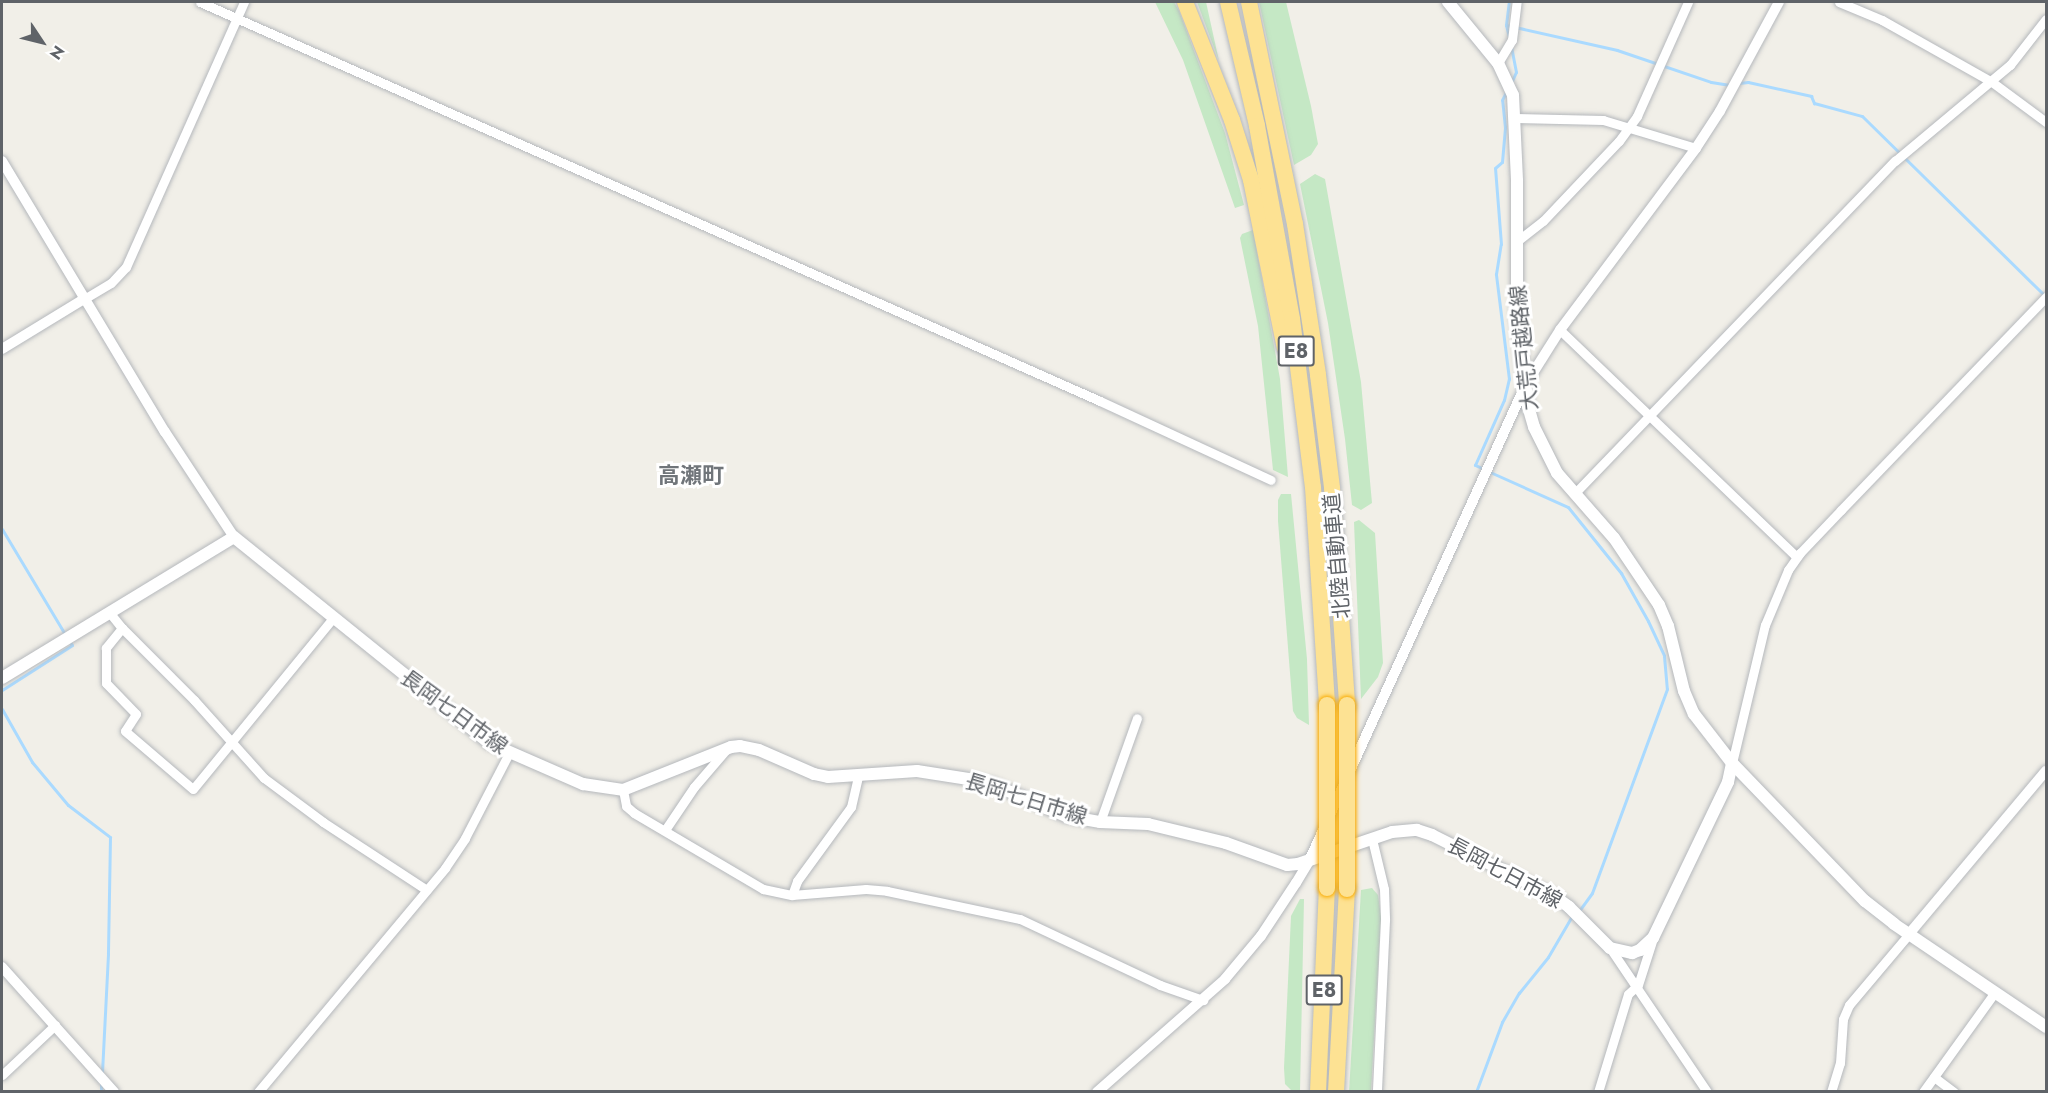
<!DOCTYPE html>
<meta charset="utf-8">
<style>
body{margin:0}
#map{position:relative;width:2048px;height:1093px;overflow:hidden;background:#f1efe8;font-family:Jost,"Noto Sans JP",sans-serif}
div>[style]{position:absolute}
.green>*{inset:0;background:#c5e8c5}
.stream>*{height:3px;margin:-1.5px;padding:0 1.5px;transform-origin:1.5px;border-radius:1.5px;background:#aadaff}
.roads{filter:drop-shadow(0 0 2px #b5b8bc) drop-shadow(0 0 2px #b5b8bc)}
.minor>*{height:9px;margin:-4.5px;padding:0 4.5px;transform-origin:4.5px;border-radius:4.5px;background:#fff}
.tertiary>*{height:10px;margin:-5px;padding:0 5px;transform-origin:5px;border-radius:5px;background:#fff}
.secondary>*{height:12px;margin:-6px;padding:0 6px;transform-origin:6px;border-radius:6px;background:#fff}
.motorway>*{height:16px;margin:-8px;padding:0 8px;transform-origin:8px;border-radius:8px;background:#fde293}
.bridges{filter:drop-shadow(0 0 2px #f9ab00) drop-shadow(0 0 2px #f9ab00)}
.motorway-bridge>*{height:16px;margin:-8px;padding:0 8px;transform-origin:8px;border-radius:8px;background:#fde293}
span{translate:-50% -50%;white-space:nowrap;text-align:center;line-height:1.15;-webkit-text-stroke:6px #fff;paint-order:stroke}
.shield-label span{padding:2px 4px;background:#fff;border:2px solid;border-radius:4px;-webkit-text-stroke-width:0}
.shield-label{font-size:20px;color:#5f6368;font-weight:700}
.street-label{font-size:21px;color:#5f6368}
.neighbourhood-label{font-size:22px;color:#70757a;font-weight:700}
.frame{position:absolute;inset:0;border:3px solid #5f6368;pointer-events:none}
.north{position:absolute;left:12px;top:12px;width:60px;height:60px;-webkit-text-stroke:4px #fff;paint-order:stroke;rotate:125deg;font-size:16px;font-weight:700;line-height:24px;text-align:center;color:#5f6368}
.north::after{content:'';display:block;margin:auto;width:21px;height:27px;background:#5f6368;clip-path:polygon(50% 0,100% 100%,50% 72%,0 100%)}
</style>
<div id="map">
<div class="green">
<i style="clip-path:polygon(1155px 2px,1174px 2px,1179px 11px,1225px 133px,1244px 205px,1235px 208px,1183px 60px)"></i>
<i style="clip-path:polygon(1197px 2px,1206px 2px,1219px 61px)"></i>
<i style="clip-path:polygon(1259px 2px,1286px 2px,1311px 106px,1318px 144px,1311px 155px,1294px 165px)"></i>
<i style="clip-path:polygon(1315px 174px,1325px 179px,1361px 382px,1372px 503px,1361px 510px,1352px 505px,1345px 439px,1328px 323px,1300px 184px)"></i>
<i style="clip-path:polygon(1253px 230px,1280px 379px,1288px 477px,1273px 470px,1258px 326px,1240px 238px,1242px 234px)"></i>
<i style="clip-path:polygon(1281px 494px,1291px 494px,1307px 659px,1309px 725px,1297px 718px,1293px 711px,1278px 521px,1278px 500px)"></i>
<i style="clip-path:polygon(1359px 520px,1375px 533px,1383px 663px,1378px 677px,1361px 699px,1354px 522px)"></i>
<i style="clip-path:polygon(1372px 888px,1378px 895px,1381px 916px,1371px 1091px,1349px 1092px,1361px 890px)"></i>
<i style="clip-path:polygon(1300px 899px,1304px 899px,1300px 1091px,1293px 1092px,1285px 1084px,1284px 1068px,1291px 916px)"></i>
</div>
<div class="stream">
<i style="left:1506px;top:25px;width:114px;rotate:12.7deg"></i>
<i style="left:1617px;top:50px;width:99px;rotate:18.8deg"></i>
<i style="left:1711px;top:82px;width:19px;rotate:9deg"></i>
<i style="left:1509px;top:37px;width:12px;rotate:-104deg"></i>
<i style="left:1506px;top:25px;width:23px;rotate:-83deg"></i>
<i style="left:1511px;top:83px;width:12px;rotate:-66deg"></i>
<i style="left:1516px;top:72px;width:25px;rotate:-101deg"></i>
<i style="left:1739px;top:83px;width:9px;rotate:-6deg"></i>
<i style="left:1748px;top:82px;width:65px;rotate:12.5deg"></i>
<i style="left:1811px;top:96px;width:8px;rotate:67deg"></i>
<i style="left:1814px;top:103px;width:50px;rotate:15.2deg"></i>
<i style="left:1862px;top:116px;width:255px;rotate:44.5deg"></i>
<i style="left:1484px;top:469px;width:10px;rotate:-156deg"></i>
<i style="left:1475px;top:465px;width:71px;rotate:-66deg"></i>
<i style="left:1504px;top:400px;width:22px;rotate:-77deg"></i>
<i style="left:1509px;top:379px;width:106px;rotate:-97.1deg"></i>
<i style="left:1496px;top:274px;width:30px;rotate:-81deg"></i>
<i style="left:1501px;top:244px;width:76px;rotate:-94.5deg"></i>
<i style="left:1495px;top:168px;width:9px;rotate:-41deg"></i>
<i style="left:1502px;top:162px;width:35px;rotate:-85deg"></i>
<i style="left:1505px;top:127px;width:27px;rotate:-96deg"></i>
<i style="left:1502px;top:100px;width:9px;rotate:-63deg"></i>
<i style="left:1490px;top:472px;width:85px;rotate:24.2deg"></i>
<i style="left:1568px;top:507px;width:85px;rotate:51.2deg"></i>
<i style="left:1621px;top:573px;width:55px;rotate:60.6deg"></i>
<i style="left:1648px;top:621px;width:38px;rotate:65deg"></i>
<i style="left:1664px;top:656px;width:33px;rotate:85deg"></i>
<i style="left:1667px;top:689px;width:217px;rotate:110.2deg"></i>
<i style="left:1592px;top:893px;width:24px;rotate:126deg"></i>
<i style="left:2px;top:529px;width:125px;rotate:59.1deg"></i>
<i style="left:2px;top:690px;width:83px;rotate:-32.7deg"></i>
<i style="left:72px;top:645px;width:5px;rotate:-127deg"></i>
<i style="left:2px;top:709px;width:61px;rotate:60.5deg"></i>
<i style="left:32px;top:762px;width:56px;rotate:50.1deg"></i>
<i style="left:68px;top:805px;width:53px;rotate:37.3deg"></i>
<i style="left:110px;top:837px;width:117px;rotate:91deg"></i>
<i style="left:108px;top:954px;width:120px;rotate:92.9deg"></i>
<i style="left:101px;top:1092px;width:9px;rotate:-90deg"></i>
<i style="left:1476px;top:1092px;width:75px;rotate:-69.6deg"></i>
<i style="left:1502px;top:1022px;width:34px;rotate:-60deg"></i>
<i style="left:1519px;top:993px;width:46px;rotate:-51.1deg"></i>
<i style="left:1548px;top:957px;width:48px;rotate:-59.7deg"></i>
</div>
<div class="roads">
<div class="minor">
<i style="left:200px;top:2px;width:984px;rotate:23.91deg"></i>
<i style="left:1100px;top:401px;width:188px;rotate:24.8deg"></i>
<i style="left:1839px;top:2px;width:47px;rotate:22.7deg"></i>
<i style="left:1882px;top:20px;width:126px;rotate:29.4deg"></i>
<i style="left:1992px;top:82px;width:67px;rotate:36.5deg"></i>
<i style="left:1498px;top:63px;width:27px;rotate:-59deg"></i>
<i style="left:1512px;top:40px;width:38px;rotate:-83deg"></i>
<i style="left:1516px;top:118px;width:87px;rotate:1.3deg"></i>
<i style="left:1603px;top:120px;width:97px;rotate:16.8deg"></i>
<i style="left:1516px;top:242px;width:34px;rotate:-38deg"></i>
<i style="left:1543px;top:221px;width:110px;rotate:-46.5deg"></i>
<i style="left:1619px;top:141px;width:31px;rotate:-54deg"></i>
<i style="left:1637px;top:116px;width:125px;rotate:-65.9deg"></i>
<i style="left:84px;top:299px;width:31px;rotate:-31deg"></i>
<i style="left:111px;top:283px;width:22px;rotate:-47deg"></i>
<i style="left:126px;top:267px;width:290px;rotate:-66deg"></i>
<i style="left:1560px;top:330px;width:328px;rotate:43.8deg"></i>
<i style="left:1574px;top:494px;width:463px;rotate:-46.1deg"></i>
<i style="left:1895px;top:161px;width:150px;rotate:-39.9deg"></i>
<i style="left:2010px;top:65px;width:58px;rotate:-52deg"></i>
<i style="left:109px;top:612px;width:21px;rotate:51deg"></i>
<i style="left:122px;top:628px;width:102px;rotate:45deg"></i>
<i style="left:194px;top:700px;width:105px;rotate:48.1deg"></i>
<i style="left:264px;top:778px;width:74px;rotate:36.7deg"></i>
<i style="left:323px;top:822px;width:124px;rotate:33.2deg"></i>
<i style="left:122px;top:628px;width:26px;rotate:129deg"></i>
<i style="left:106px;top:648px;width:35px;rotate:90deg"></i>
<i style="left:106px;top:683px;width:43px;rotate:45.9deg"></i>
<i style="left:136px;top:714px;width:20px;rotate:123deg"></i>
<i style="left:125px;top:731px;width:89px;rotate:40.5deg"></i>
<i style="left:193px;top:789px;width:221px;rotate:-50.7deg"></i>
<i style="left:1732px;top:763px;width:142px;rotate:-76.6deg"></i>
<i style="left:1765px;top:625px;width:60px;rotate:-67.3deg"></i>
<i style="left:1788px;top:570px;width:21px;rotate:-55deg"></i>
<i style="left:1800px;top:553px;width:59px;rotate:-46.4deg"></i>
<i style="left:1841px;top:510px;width:296px;rotate:-46.1deg"></i>
<i style="left:623px;top:790px;width:16px;rotate:79deg"></i>
<i style="left:626px;top:806px;width:11px;rotate:41deg"></i>
<i style="left:634px;top:813px;width:150px;rotate:30.5deg"></i>
<i style="left:763px;top:889px;width:30px;rotate:12deg"></i>
<i style="left:792px;top:895px;width:74px;rotate:-4.6deg"></i>
<i style="left:866px;top:889px;width:21px;rotate:5deg"></i>
<i style="left:887px;top:891px;width:136px;rotate:11.9deg"></i>
<i style="left:1020px;top:919px;width:155px;rotate:25.2deg"></i>
<i style="left:1160px;top:985px;width:46px;rotate:19.2deg"></i>
<i style="left:1100px;top:822px;width:110px;rotate:-70.4deg"></i>
<i style="left:665px;top:830px;width:52px;rotate:-56deg"></i>
<i style="left:694px;top:787px;width:48px;rotate:-49.3deg"></i>
<i style="left:1372px;top:839px;width:51px;rotate:76.5deg"></i>
<i style="left:1384px;top:889px;width:31px;rotate:88deg"></i>
<i style="left:1385px;top:920px;width:172px;rotate:92.7deg"></i>
<i style="left:792px;top:895px;width:15px;rotate:-70deg"></i>
<i style="left:797px;top:881px;width:92px;rotate:-53.9deg"></i>
<i style="left:851px;top:807px;width:32px;rotate:-77deg"></i>
<i style="left:1610px;top:948px;width:174px;rotate:56deg"></i>
<i style="left:2px;top:1075px;width:73px;rotate:-43.3deg"></i>
<i style="left:1934px;top:1077px;width:25px;rotate:37deg"></i>
<i style="left:258px;top:1092px;width:292px;rotate:-50.1deg"></i>
<i style="left:445px;top:868px;width:36px;rotate:-56deg"></i>
<i style="left:465px;top:838px;width:96px;rotate:-62.6deg"></i>
<i style="left:1598px;top:1092px;width:102px;rotate:-73deg"></i>
<i style="left:1628px;top:994px;width:13px;rotate:-42deg"></i>
<i style="left:1638px;top:985px;width:49px;rotate:-72.3deg"></i>
<i style="left:1831px;top:1092px;width:30px;rotate:-73deg"></i>
<i style="left:1840px;top:1063px;width:44px;rotate:-86.1deg"></i>
<i style="left:1843px;top:1019px;width:15px;rotate:-67deg"></i>
<i style="left:1849px;top:1005px;width:93px;rotate:-49.8deg"></i>
<i style="left:1923px;top:1092px;width:123px;rotate:-54.2deg"></i>
</div>
<div class="tertiary">
<i style="left:2px;top:161px;width:316px;rotate:59deg"></i>
<i style="left:165px;top:432px;width:126px;rotate:56.7deg"></i>
<i style="left:2px;top:349px;width:96px;rotate:-31.4deg"></i>
<i style="left:1909px;top:934px;width:213px;rotate:-50deg"></i>
<i style="left:2px;top:967px;width:168px;rotate:48.1deg"></i>
<i style="left:1097px;top:1092px;width:171px;rotate:-41.4deg"></i>
<i style="left:1225px;top:979px;width:56px;rotate:-50.1deg"></i>
<i style="left:1261px;top:936px;width:64px;rotate:-56.6deg"></i>
<i style="left:1296px;top:883px;width:26px;rotate:-59deg"></i>
<i style="left:1309px;top:861px;width:524px;rotate:-65.54deg"></i>
<i style="left:1526px;top:384px;width:64px;rotate:-57.8deg"></i>
<i style="left:1560px;top:330px;width:227px;rotate:-53.2deg"></i>
<i style="left:1696px;top:148px;width:44px;rotate:-57deg"></i>
<i style="left:1720px;top:111px;width:124px;rotate:-61.6deg"></i>
</div>
<div class="secondary">
<i style="left:1448px;top:2px;width:79px;rotate:50.7deg"></i>
<i style="left:1498px;top:63px;width:35px;rotate:65deg"></i>
<i style="left:1513px;top:95px;width:86px;rotate:87.3deg"></i>
<i style="left:1517px;top:181px;width:136px;rotate:90deg"></i>
<i style="left:1517px;top:317px;width:90px;rotate:83deg"></i>
<i style="left:1528px;top:406px;width:22px;rotate:74deg"></i>
<i style="left:1534px;top:427px;width:51px;rotate:63.4deg"></i>
<i style="left:1557px;top:473px;width:86px;rotate:48.8deg"></i>
<i style="left:1614px;top:538px;width:81px;rotate:56.1deg"></i>
<i style="left:1659px;top:605px;width:23px;rotate:67deg"></i>
<i style="left:1668px;top:626px;width:67px;rotate:76.2deg"></i>
<i style="left:1684px;top:691px;width:25px;rotate:67deg"></i>
<i style="left:1694px;top:714px;width:62px;rotate:52.2deg"></i>
<i style="left:1732px;top:763px;width:192px;rotate:46.1deg"></i>
<i style="left:1865px;top:901px;width:37px;rotate:38deg"></i>
<i style="left:1894px;top:924px;width:184px;rotate:34.1deg"></i>
<i style="left:2px;top:678px;width:271px;rotate:-31.3deg"></i>
<i style="left:234px;top:537px;width:328px;rotate:38.9deg"></i>
<i style="left:489px;top:743px;width:103px;rotate:23.6deg"></i>
<i style="left:583px;top:784px;width:40px;rotate:8.5deg"></i>
<i style="left:623px;top:790px;width:116px;rotate:-21.7deg"></i>
<i style="left:731px;top:747px;width:9px;rotate:-6deg"></i>
<i style="left:740px;top:746px;width:19px;rotate:12deg"></i>
<i style="left:759px;top:750px;width:60px;rotate:23.6deg"></i>
<i style="left:814px;top:774px;width:14px;rotate:12deg"></i>
<i style="left:828px;top:777px;width:89px;rotate:-3.9deg"></i>
<i style="left:917px;top:771px;width:52px;rotate:8.9deg"></i>
<i style="left:968px;top:779px;width:25px;rotate:12deg"></i>
<i style="left:992px;top:784px;width:81px;rotate:23.4deg"></i>
<i style="left:1066px;top:816px;width:35px;rotate:10deg"></i>
<i style="left:1100px;top:822px;width:48px;rotate:2.4deg"></i>
<i style="left:1148px;top:824px;width:80px;rotate:13.7deg"></i>
<i style="left:1226px;top:843px;width:65px;rotate:19.8deg"></i>
<i style="left:1287px;top:865px;width:11px;rotate:-5deg"></i>
<i style="left:1298px;top:864px;width:99px;rotate:-18.8deg"></i>
<i style="left:1392px;top:832px;width:25px;rotate:-5deg"></i>
<i style="left:1417px;top:830px;width:16px;rotate:18deg"></i>
<i style="left:1432px;top:835px;width:136px;rotate:26.6deg"></i>
<i style="left:1554px;top:896px;width:19px;rotate:36deg"></i>
<i style="left:1569px;top:907px;width:58px;rotate:45deg"></i>
<i style="left:1610px;top:948px;width:23px;rotate:13deg"></i>
<i style="left:1632px;top:953px;width:9px;rotate:-21deg"></i>
<i style="left:1640px;top:950px;width:18px;rotate:-43deg"></i>
<i style="left:1653px;top:938px;width:173px;rotate:-64.3deg"></i>
<i style="left:1728px;top:782px;width:19px;rotate:-78deg"></i>
</div>
<div class="motorway">
<i style="left:1185px;top:2px;width:127px;rotate:68.3deg"></i>
<i style="left:1232px;top:120px;width:63px;rotate:72.4deg"></i>
<i style="left:1251px;top:180px;width:171px;rotate:78.6deg"></i>
<i style="left:1228px;top:2px;width:127px;rotate:76.8deg"></i>
<i style="left:1257px;top:126px;width:196px;rotate:79.7deg"></i>
<i style="left:1292px;top:319px;width:169px;rotate:82.9deg"></i>
<i style="left:1313px;top:487px;width:218px;rotate:86.3deg"></i>
<i style="left:1249px;top:2px;width:227px;rotate:78.3deg"></i>
<i style="left:1295px;top:224px;width:153px;rotate:81.3deg"></i>
<i style="left:1318px;top:375px;width:114px;rotate:82.9deg"></i>
<i style="left:1332px;top:488px;width:218px;rotate:86deg"></i>
<i style="left:1318px;top:1092px;width:204px;rotate:-87.5deg"></i>
<i style="left:1336px;top:1092px;width:203px;rotate:-86.9deg"></i>
</div>
</div>
<div class="bridges">
<div class="motorway-bridge">
<i style="left:1327px;top:705px;width:183px;rotate:90deg"></i>
<i style="left:1347px;top:889px;width:184px;rotate:-90deg"></i>
</div>
</div>
<div class="shield-label">
<span style="left:1296px;top:351px">E8</span>
<span style="left:1324px;top:990px">E8</span>
</div>
<div class="street-label">
<span style="left:1524px;top:348px;rotate:-96deg">大荒戸越路線</span>
<span style="left:1337px;top:556px;rotate:-95deg">北陸自動車道</span>
<span style="left:454px;top:712px;rotate:36deg">長岡七日市線</span>
<span style="left:1026px;top:799px;rotate:17deg">長岡七日市線</span>
<span style="left:1505px;top:873px;rotate:28deg">長岡七日市線</span>
</div>
<div class="neighbourhood-label">
<span style="left:691px;top:476px">高瀬町</span>
</div>
<div class="frame"></div>
<div class="north">N</div>
</div>
